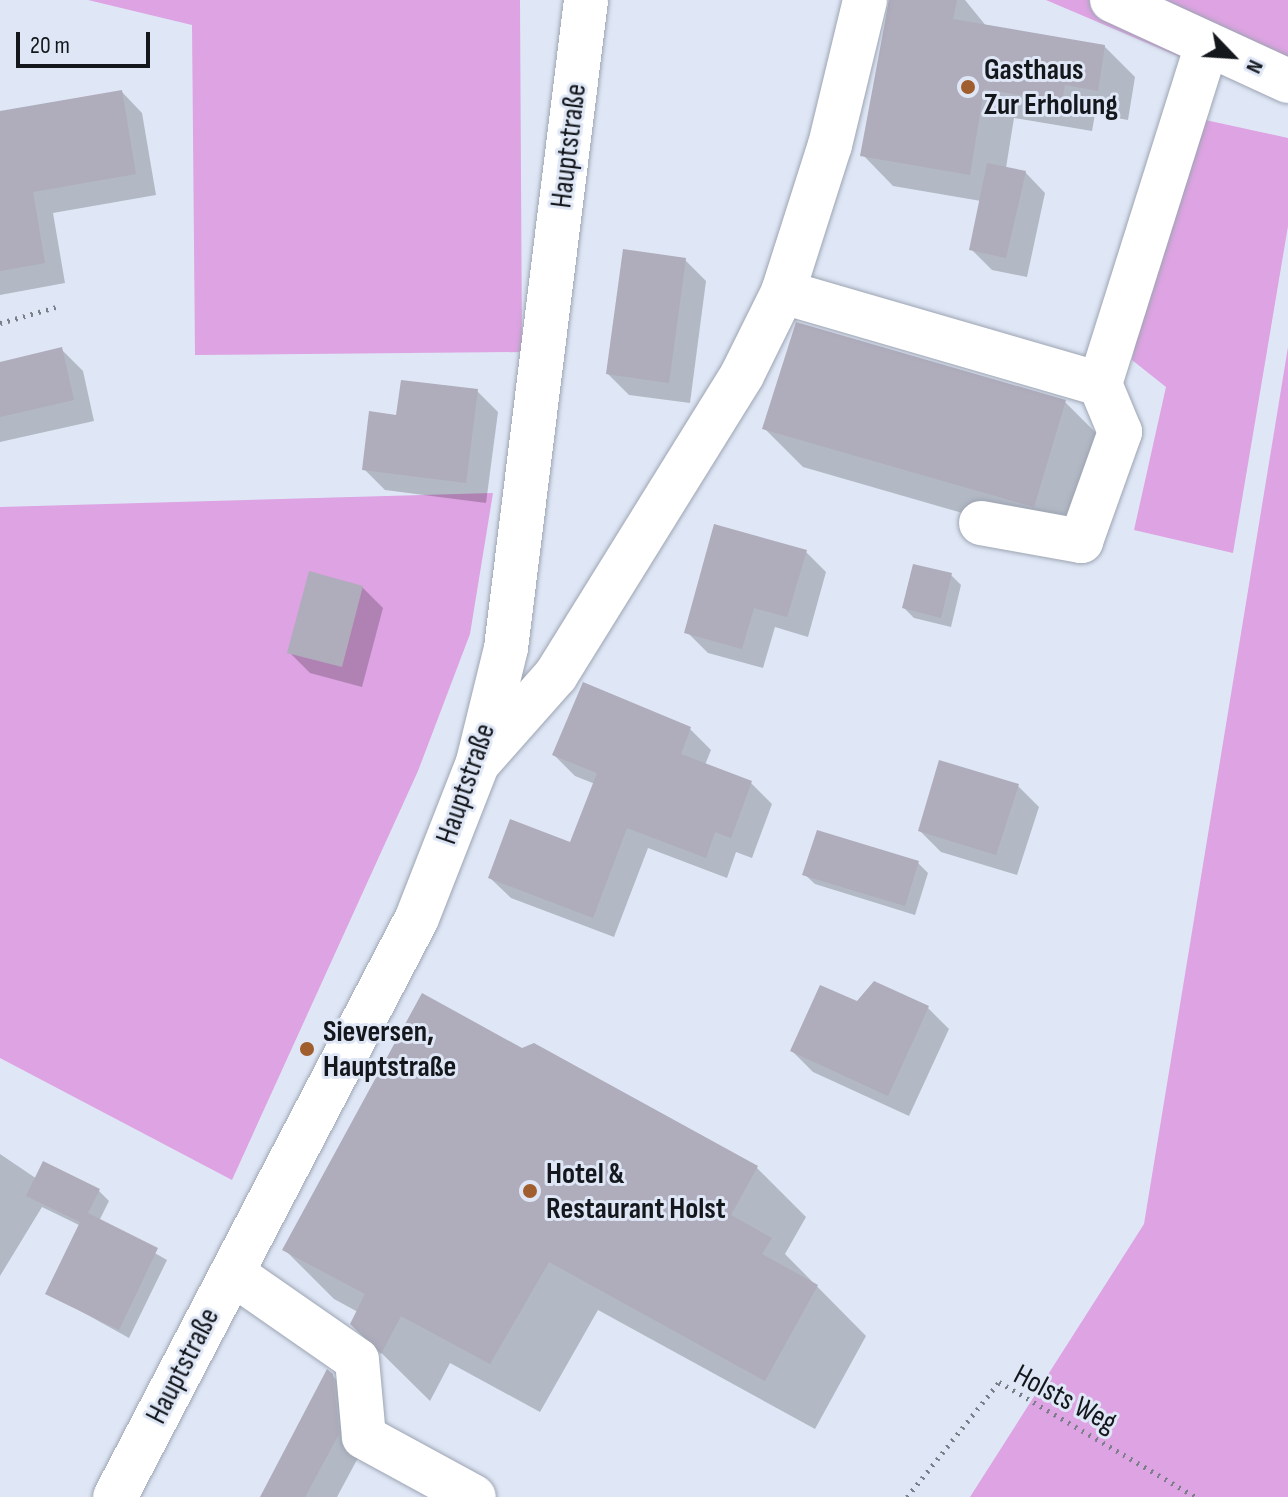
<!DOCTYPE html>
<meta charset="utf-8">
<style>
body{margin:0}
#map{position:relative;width:1288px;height:1497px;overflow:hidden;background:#dfe7f6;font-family:"Sofia Sans Condensed",sans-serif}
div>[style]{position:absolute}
.green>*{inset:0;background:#dda3e2}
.shadow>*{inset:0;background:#0003}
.building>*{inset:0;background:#afacbc}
.path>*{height:5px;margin-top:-2.5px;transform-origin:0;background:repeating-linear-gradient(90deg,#7a7f89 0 2px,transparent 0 8px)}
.roads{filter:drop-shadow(0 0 2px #9da4b2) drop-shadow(0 0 2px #9da4b2)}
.minor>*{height:44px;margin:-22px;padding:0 22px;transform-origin:22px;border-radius:22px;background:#fff}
.dots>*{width:22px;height:22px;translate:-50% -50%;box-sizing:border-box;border:4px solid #dfe7f6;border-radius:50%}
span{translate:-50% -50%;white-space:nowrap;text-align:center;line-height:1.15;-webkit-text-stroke:6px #dfe7f6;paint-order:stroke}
.poi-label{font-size:30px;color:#14171c;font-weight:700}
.left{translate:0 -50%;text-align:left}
.street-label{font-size:30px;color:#14171c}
.north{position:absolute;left:1192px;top:16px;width:80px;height:80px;-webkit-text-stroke:6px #dfe7f6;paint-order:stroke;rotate:115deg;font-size:22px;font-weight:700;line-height:32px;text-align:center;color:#14171c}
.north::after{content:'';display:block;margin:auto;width:28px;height:36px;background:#14171c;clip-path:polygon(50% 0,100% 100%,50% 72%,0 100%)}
.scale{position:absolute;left:16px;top:32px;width:134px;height:36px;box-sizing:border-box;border:4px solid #14171c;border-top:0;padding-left:10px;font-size:24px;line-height:28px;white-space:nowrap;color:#14171c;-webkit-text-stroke:6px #dfe7f6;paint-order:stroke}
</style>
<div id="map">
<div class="green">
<i style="clip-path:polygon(88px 0,520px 0,522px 352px,195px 355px,192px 25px)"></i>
<i style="clip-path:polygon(1046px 0,1288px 0,1288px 103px)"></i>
<i style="clip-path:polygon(1187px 116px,1288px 138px,1288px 226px,1233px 553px,1134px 530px,1166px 387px,1132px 360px)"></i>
<i style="clip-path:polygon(1288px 347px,1288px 1497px,970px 1497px,1144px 1224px)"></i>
<i style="clip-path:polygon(493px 493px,470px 634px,418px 771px,232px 1180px,0 1058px,0 507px)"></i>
</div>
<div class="shadow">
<i style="clip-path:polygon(889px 0,965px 0,987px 27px,1104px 46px,1135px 77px,1128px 120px,1095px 114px,1092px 131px,1014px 118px,1006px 168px,1025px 172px,1045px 193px,1027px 277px,992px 270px,971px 249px,981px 201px,893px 186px,863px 155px)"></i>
<i style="clip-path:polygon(122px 92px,142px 113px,156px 195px,53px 213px,65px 283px,0 295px,0 113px)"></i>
<i style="clip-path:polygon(685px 260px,706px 281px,690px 403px,629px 395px,608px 374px)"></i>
<i style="clip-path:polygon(62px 350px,83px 371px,94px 421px,0 442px,0 364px)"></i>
<i style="clip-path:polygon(477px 391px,498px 412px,486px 503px,385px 490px,364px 469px,398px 417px)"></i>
<i style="clip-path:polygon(1065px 402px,1104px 441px,1073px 545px,803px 467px,764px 428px)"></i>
<i style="clip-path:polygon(806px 552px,826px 572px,808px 637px,775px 627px,763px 668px,708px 653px,687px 632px)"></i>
<i style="clip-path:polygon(951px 575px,961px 585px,951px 627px,914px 618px,904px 608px)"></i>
<i style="clip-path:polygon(362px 587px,383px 608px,362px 687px,310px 673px,289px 652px)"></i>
<i style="clip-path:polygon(584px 685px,690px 729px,711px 750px,705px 765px,751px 783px,772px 804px,752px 858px,736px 852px,727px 878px,648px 848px,614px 937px,511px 898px,490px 878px,571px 844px,595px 784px,575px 776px,554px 755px)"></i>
<i style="clip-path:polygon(1018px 786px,1039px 807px,1017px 875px,941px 852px,920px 831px)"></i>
<i style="clip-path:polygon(918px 863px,928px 873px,915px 915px,815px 884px,804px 874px)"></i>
<i style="clip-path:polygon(874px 983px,928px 1008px,949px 1029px,909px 1116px,813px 1072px,792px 1051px,858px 1004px)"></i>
<i style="clip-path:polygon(522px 1050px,757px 1168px,806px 1217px,785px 1254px,866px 1336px,815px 1429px,598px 1310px,540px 1412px,450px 1363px,430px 1401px,352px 1324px,358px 1312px,334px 1299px,285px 1250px)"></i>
<i style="clip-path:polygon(0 1154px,37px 1179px,99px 1191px,109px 1201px,99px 1221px,167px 1260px,129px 1338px,48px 1293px,81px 1226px,42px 1207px,0 1276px)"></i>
<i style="clip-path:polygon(332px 1375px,353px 1397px,359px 1456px,337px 1497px,261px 1497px)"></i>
</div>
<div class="building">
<i style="clip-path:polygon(889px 0,957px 0,953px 19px,1105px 45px,1098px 91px,1065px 85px,1062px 102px,984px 89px,970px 175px,860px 156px)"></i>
<i style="clip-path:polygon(122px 90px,136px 174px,33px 192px,45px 263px,0 271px,0 111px)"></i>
<i style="clip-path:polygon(987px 163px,1026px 171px,1006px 258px,969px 250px)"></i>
<i style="clip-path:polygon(623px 249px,686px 258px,669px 383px,606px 374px)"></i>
<i style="clip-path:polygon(796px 322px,1066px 400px,1034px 507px,762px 429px)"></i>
<i style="clip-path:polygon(62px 347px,74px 400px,0 417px,0 362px)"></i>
<i style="clip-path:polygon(401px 380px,478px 389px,466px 483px,362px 470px,369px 411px,396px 415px)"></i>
<i style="clip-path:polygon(714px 524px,807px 550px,787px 617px,754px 608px,742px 649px,684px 633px)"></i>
<i style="clip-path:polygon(913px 564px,952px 573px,941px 618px,902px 608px)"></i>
<i style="clip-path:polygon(309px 571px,363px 586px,342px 667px,287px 653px)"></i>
<i style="clip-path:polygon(583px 682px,691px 727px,681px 754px,752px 781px,731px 838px,715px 832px,706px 858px,627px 828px,593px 918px,488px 878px,510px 819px,570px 842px,597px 773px,552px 755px)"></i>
<i style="clip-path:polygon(939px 760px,1019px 784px,996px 855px,918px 831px)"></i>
<i style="clip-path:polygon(817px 830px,919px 861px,905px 906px,802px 875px)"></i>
<i style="clip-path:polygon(874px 981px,929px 1006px,888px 1096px,790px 1051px,820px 985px,857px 1001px)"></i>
<i style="clip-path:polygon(422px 993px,522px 1048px,534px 1043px,758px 1166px,731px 1215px,772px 1238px,762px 1254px,818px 1285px,765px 1381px,549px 1262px,490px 1364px,401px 1316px,381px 1354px,350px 1324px,365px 1294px,282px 1250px)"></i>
<i style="clip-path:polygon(43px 1161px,100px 1189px,88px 1213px,158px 1248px,119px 1330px,45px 1294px,80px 1222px,26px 1196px)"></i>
<i style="clip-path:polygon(327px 1369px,333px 1374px,339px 1434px,305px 1497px,260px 1497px)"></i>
</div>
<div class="path">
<i style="left:0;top:323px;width:58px;rotate:-15.9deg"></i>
<i style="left:907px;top:1497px;width:147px;rotate:-51.3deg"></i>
<i style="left:999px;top:1382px;width:228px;rotate:30.3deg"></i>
</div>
<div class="roads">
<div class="minor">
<i style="left:1112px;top:0;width:194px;rotate:24.7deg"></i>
<i style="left:783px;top:292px;width:330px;rotate:16.2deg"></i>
<i style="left:1100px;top:384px;width:356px;rotate:-72.5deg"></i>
<i style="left:981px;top:523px;width:102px;rotate:10.2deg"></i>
<i style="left:1081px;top:541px;width:116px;rotate:-70.3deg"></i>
<i style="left:1120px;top:432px;width:52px;rotate:-112.6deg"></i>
<i style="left:479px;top:762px;width:116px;rotate:-48.5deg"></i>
<i style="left:556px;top:675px;width:353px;rotate:-58.2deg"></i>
<i style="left:742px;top:375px;width:93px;rotate:-63.7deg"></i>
<i style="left:783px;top:292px;width:154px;rotate:-72.3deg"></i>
<i style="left:830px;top:145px;width:149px;rotate:-76.4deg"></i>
<i style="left:232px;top:1273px;width:152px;rotate:34.8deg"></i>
<i style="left:357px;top:1360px;width:77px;rotate:84.8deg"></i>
<i style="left:364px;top:1437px;width:125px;rotate:28.6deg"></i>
<i style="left:115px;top:1497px;width:653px;rotate:-62.45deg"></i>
<i style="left:417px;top:918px;width:168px;rotate:-68.6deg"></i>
<i style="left:478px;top:762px;width:117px;rotate:-76.2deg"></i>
<i style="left:506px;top:648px;width:653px;rotate:-82.96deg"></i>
</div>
</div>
<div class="dots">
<i style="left:968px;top:87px;background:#a05d2d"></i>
<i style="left:307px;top:1049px;background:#a05d2d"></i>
<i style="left:530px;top:1191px;background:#a05d2d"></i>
</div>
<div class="poi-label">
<span class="left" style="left:984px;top:87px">Gasthaus<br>Zur Erholung</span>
<span class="left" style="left:323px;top:1049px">Sieversen,<br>Hauptstraße</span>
<span class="left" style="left:546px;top:1191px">Hotel &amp;<br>Restaurant Holst</span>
</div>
<div class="street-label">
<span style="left:569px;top:146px;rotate:-83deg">Hauptstraße</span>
<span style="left:466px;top:784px;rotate:-71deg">Hauptstraße</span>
<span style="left:183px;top:1366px;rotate:-63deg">Hauptstraße</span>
<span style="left:1065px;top:1399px;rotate:28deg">Holsts Weg</span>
</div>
<div class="north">N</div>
<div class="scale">20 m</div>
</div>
